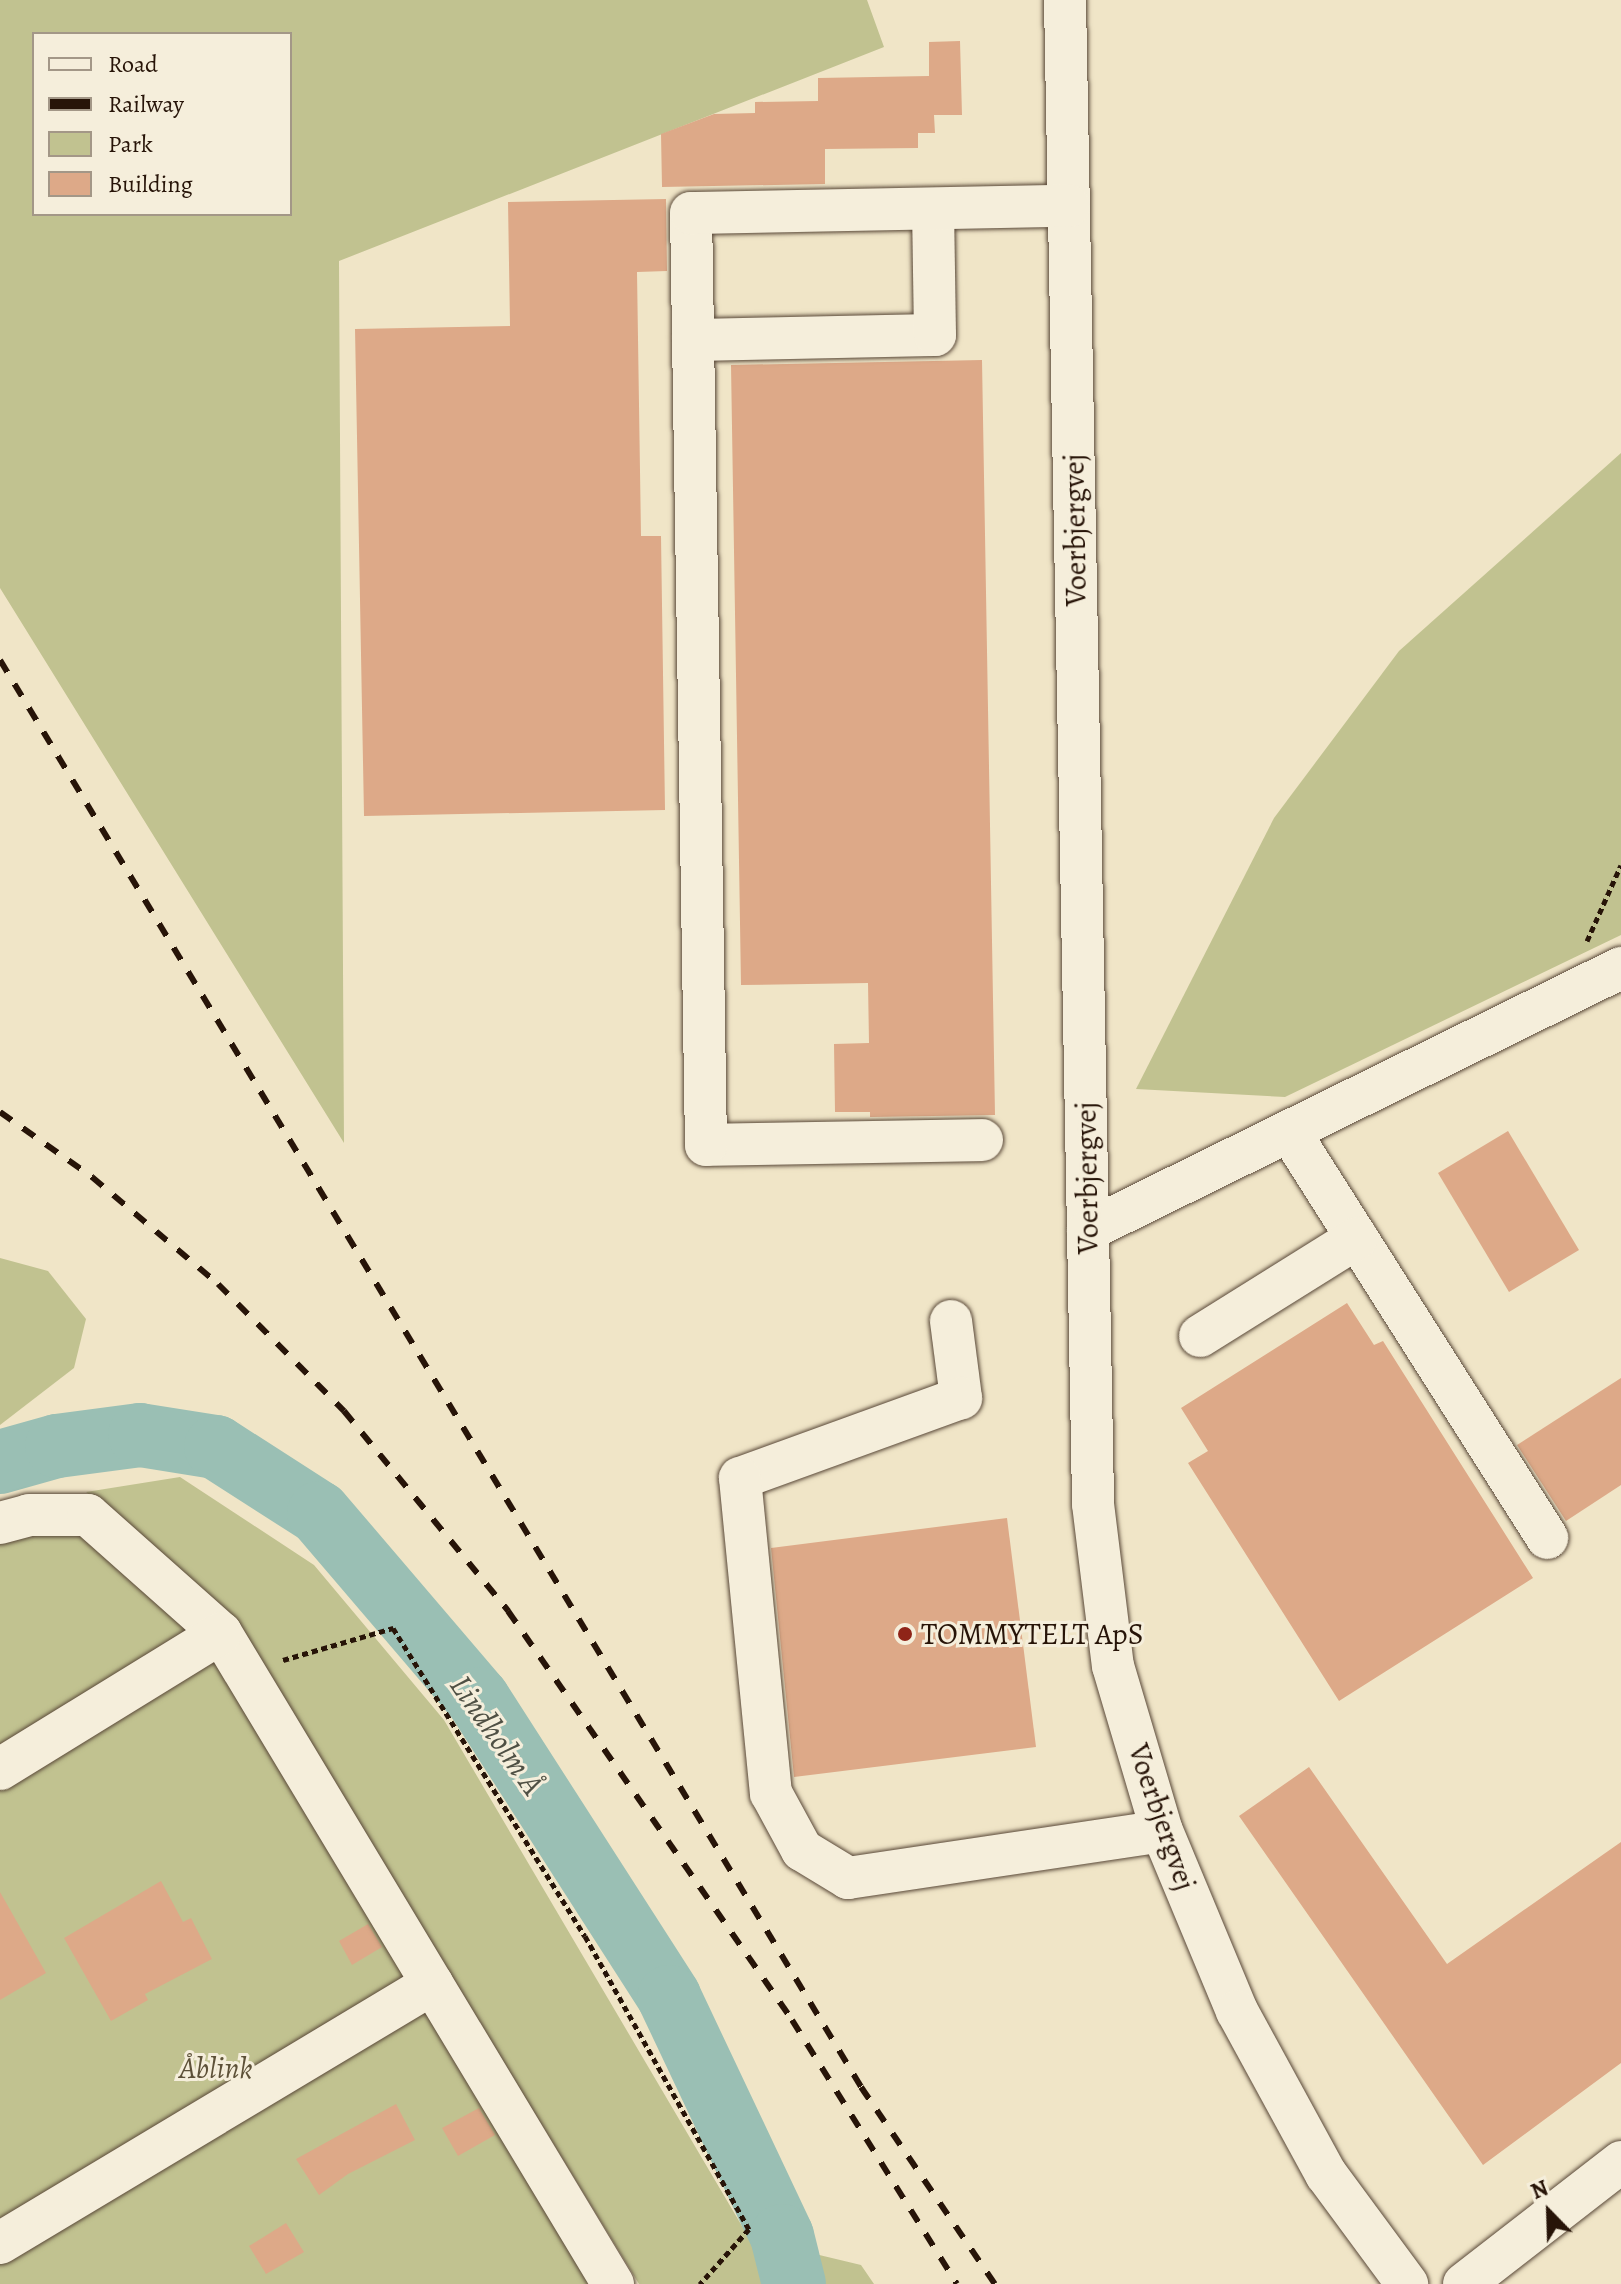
<!DOCTYPE html>
<meta charset="utf-8">
<style>
body{margin:0}
#map{position:relative;width:1621px;height:2284px;overflow:hidden;background:#f0e5c7;font-family:Alegreya,serif}
div>[style]{position:absolute}
.green>*{inset:0;background:#c1c290}
.river>*{height:64px;margin:-32px;padding:0 32px;transform-origin:32px;border-radius:32px;background:#9abfb4}
.building>*{inset:0;background:#dda988}
.path>*{height:5px;margin-top:-2.5px;transform-origin:0;background:repeating-linear-gradient(90deg,#271408 0 6px,transparent 0 10px)}
.roads{filter:drop-shadow(0 0 2px #594838) drop-shadow(0 0 2px #594838)}
.minor>*{height:42px;margin:-21px;padding:0 21px;transform-origin:21px;border-radius:21px;background:#f5eedb}
.rail>*{height:6px;margin-top:-3px;transform-origin:0;background:repeating-linear-gradient(90deg,#271408 0 14px,transparent 0 28px)}
.dots>*{width:22px;height:22px;translate:-50% -50%;box-sizing:border-box;border:4px solid #f5eedb;border-radius:50%}
span{translate:-50% -50%;white-space:nowrap;text-align:center;line-height:1.15;-webkit-text-stroke:6px #f5eedb;paint-order:stroke}
.street-label{font-size:30px;color:#271408}
.poi-label{font-size:30px;color:#271408}
.left{translate:0 -50%;text-align:left}
.park-label{font-size:30px;color:#5d5138;font-style:italic}
.water-label{font-size:32px;color:#4f5044;font-style:italic}
.legend{position:absolute;left:32px;top:32px;width:260px;height:184px;box-sizing:border-box;background:#f5eedb;border:2px solid #a39787;margin:0;padding:10px 14px;list-style:none;font-size:24px;color:#271408}
.legend li{display:flex;align-items:center;gap:16px;height:40px}
.legend b{width:40px;border:2px solid #a39787}
.north{position:absolute;left:1509px;top:2172px;width:80px;height:80px;-webkit-text-stroke:6px #f5eedb;paint-order:stroke;rotate:337deg;font-size:22px;font-weight:700;line-height:32px;text-align:center;color:#271408}
.north::after{content:'';display:block;margin:auto;width:28px;height:36px;background:#271408;clip-path:polygon(50% 0,100% 100%,50% 72%,0 100%)}
</style>
<div id="map">
<div class="green">
<i style="clip-path:polygon(evenodd,0 0,867px 0,884px 47px,339px 261px,344px 1143px,0 588px,0 0,34px 34px,290px 34px,290px 214px,34px 214px,34px 34px)"></i>
<i style="clip-path:polygon(1621px 453px,1621px 935px,1285px 1097px,1136px 1089px,1274px 818px,1399px 651px)"></i>
<i style="clip-path:polygon(0 1258px,48px 1271px,86px 1319px,74px 1368px,0 1425px)"></i>
<i style="clip-path:polygon(180px 1477px,314px 1565px,444px 1720px,749px 2238px,861px 2265px,874px 2284px,639px 2284px,228px 1611px,86px 1492px)"></i>
<i style="clip-path:polygon(68px 1520px,219px 1660px,597px 2284px,0 2284px,0 1536px)"></i>
</div>
<div class="river">
<i style="left:0;top:1462px;width:59px;rotate:-15.7deg"></i>
<i style="left:57px;top:1446px;width:84px;rotate:-7.5deg"></i>
<i style="left:140px;top:1435px;width:77px;rotate:9deg"></i>
<i style="left:216px;top:1447px;width:122px;rotate:32.7deg"></i>
<i style="left:319px;top:1513px;width:245px;rotate:49.5deg"></i>
<i style="left:478px;top:1699px;width:354px;rotate:57.3deg"></i>
<i style="left:669px;top:1997px;width:264px;rotate:64.7deg"></i>
<i style="left:782px;top:2236px;width:49px;rotate:76deg"></i>
</div>
<div class="building">
<i style="clip-path:polygon(960px 41px,962px 115px,934px 115px,935px 133px,918px 133px,918px 148px,825px 149px,825px 184px,662px 187px,661px 134px,714px 114px,755px 113px,755px 102px,818px 101px,818px 78px,929px 76px,929px 42px)"></i>
<i style="clip-path:polygon(666px 199px,667px 271px,637px 272px,641px 536px,661px 536px,665px 810px,364px 816px,355px 329px,510px 326px,508px 202px)"></i>
<i style="clip-path:polygon(982px 360px,995px 1115px,870px 1117px,870px 1112px,835px 1112px,834px 1044px,869px 1043px,868px 983px,741px 985px,731px 365px)"></i>
<i style="clip-path:polygon(1508px 1131px,1579px 1250px,1509px 1292px,1438px 1173px)"></i>
<i style="clip-path:polygon(1347px 1303px,1374px 1345px,1383px 1341px,1533px 1578px,1339px 1701px,1188px 1463px,1208px 1451px,1181px 1408px)"></i>
<i style="clip-path:polygon(1621px 1378px,1621px 1485px,1566px 1521px,1517px 1445px)"></i>
<i style="clip-path:polygon(1007px 1518px,1036px 1747px,794px 1777px,771px 1548px)"></i>
<i style="clip-path:polygon(1309px 1767px,1447px 1964px,1621px 1842px,1621px 2063px,1483px 2165px,1239px 1816px)"></i>
<i style="clip-path:polygon(161px 1881px,183px 1922px,191px 1918px,212px 1959px,145px 1994px,148px 2000px,111px 2021px,64px 1938px)"></i>
<i style="clip-path:polygon(0 1892px,46px 1973px,0 2000px)"></i>
<i style="clip-path:polygon(368px 1924px,382px 1947px,352px 1965px,339px 1941px)"></i>
<i style="clip-path:polygon(396px 2104px,415px 2140px,348px 2174px,319px 2195px,296px 2159px)"></i>
<i style="clip-path:polygon(479px 2108px,495px 2135px,458px 2156px,442px 2128px)"></i>
<i style="clip-path:polygon(286px 2223px,304px 2252px,266px 2274px,249px 2246px)"></i>
</div>
<div class="path">
<i style="left:1587px;top:941px;width:83px;rotate:-65.9deg"></i>
<i style="left:283px;top:1660px;width:115px;rotate:-16.2deg"></i>
<i style="left:393px;top:1628px;width:363px;rotate:58.1deg"></i>
<i style="left:585px;top:1936px;width:336px;rotate:60.8deg"></i>
<i style="left:749px;top:2229px;width:74px;rotate:131.7deg"></i>
</div>
<div class="roads">
<div class="minor">
<i style="left:1065px;top:0;width:1504px;rotate:88.93deg"></i>
<i style="left:1093px;top:1504px;width:163px;rotate:83deg"></i>
<i style="left:1113px;top:1666px;width:172px;rotate:73.5deg"></i>
<i style="left:1162px;top:1831px;width:195px;rotate:67.4deg"></i>
<i style="left:1237px;top:2011px;width:186px;rotate:61.4deg"></i>
<i style="left:1326px;top:2174px;width:137px;rotate:53.6deg"></i>
<i style="left:693px;top:340px;width:242px;rotate:-1.2deg"></i>
<i style="left:935px;top:335px;width:126px;rotate:-90.9deg"></i>
<i style="left:1289px;top:1131px;width:482px;rotate:57.6deg"></i>
<i style="left:982px;top:1140px;width:276px;rotate:179deg"></i>
<i style="left:706px;top:1145px;width:932px;rotate:-90.92deg"></i>
<i style="left:691px;top:213px;width:378px;rotate:-1.1deg"></i>
<i style="left:1088px;top:1230px;width:594px;rotate:-26.18deg"></i>
<i style="left:951px;top:1321px;width:78px;rotate:82.6deg"></i>
<i style="left:961px;top:1398px;width:235px;rotate:160.1deg"></i>
<i style="left:740px;top:1478px;width:317px;rotate:84.4deg"></i>
<i style="left:771px;top:1793px;width:65px;rotate:61.5deg"></i>
<i style="left:802px;top:1850px;width:54px;rotate:31.3deg"></i>
<i style="left:848px;top:1878px;width:317px;rotate:-8.5deg"></i>
<i style="left:1200px;top:1336px;width:185px;rotate:-32deg"></i>
<i style="left:0;top:1523px;width:30px;rotate:-15deg"></i>
<i style="left:29px;top:1515px;width:59px"></i>
<i style="left:88px;top:1515px;width:178px;rotate:41.6deg"></i>
<i style="left:221px;top:1633px;width:760px;rotate:58.95deg"></i>
<i style="left:0;top:1769px;width:259px;rotate:-31.6deg"></i>
<i style="left:0;top:2243px;width:504px;rotate:-30.94deg"></i>
<i style="left:1464px;top:2284px;width:199px;rotate:-37.8deg"></i>
</div>
</div>
<div class="rail">
<i style="left:0;top:660px;width:1667px;rotate:58.89deg"></i>
<i style="left:861px;top:2087px;width:238px;rotate:55.8deg"></i>
<i style="left:0;top:1112px;width:113px;rotate:35.2deg"></i>
<i style="left:92px;top:1177px;width:165px;rotate:40.3deg"></i>
<i style="left:218px;top:1284px;width:179px;rotate:45.2deg"></i>
<i style="left:344px;top:1411px;width:259px;rotate:50.6deg"></i>
<i style="left:508px;top:1611px;width:498px;rotate:55.2deg"></i>
<i style="left:792px;top:2020px;width:311px;rotate:58deg"></i>
</div>
<div class="dots">
<i style="left:905px;top:1634px;background:#8f2418"></i>
</div>
<div class="street-label">
<span style="left:1075px;top:530px;rotate:-91deg">Voerbjergvej</span>
<span style="left:1087px;top:1178px;rotate:-91deg">Voerbjergvej</span>
<span style="left:1162px;top:1817px;rotate:71deg">Voerbjergvej</span>
</div>
<div class="poi-label">
<span class="left" style="left:921px;top:1634px">TOMMYTELT ApS</span>
</div>
<div class="park-label">
<span style="left:216px;top:2068px">Åblink</span>
</div>
<div class="water-label">
<span style="left:497px;top:1735px;rotate:55deg">Lindholm Å</span>
</div>
<ul class="legend">
<li><b style="height:10px;background:#f5eedb"></b>Road</li>
<li><b style="height:10px;background:#271408"></b>Railway</li>
<li><b style="height:22px;background:#c1c290"></b>Park</li>
<li><b style="height:22px;background:#dda988"></b>Building</li>
</ul>
<div class="north">N</div>
</div>
